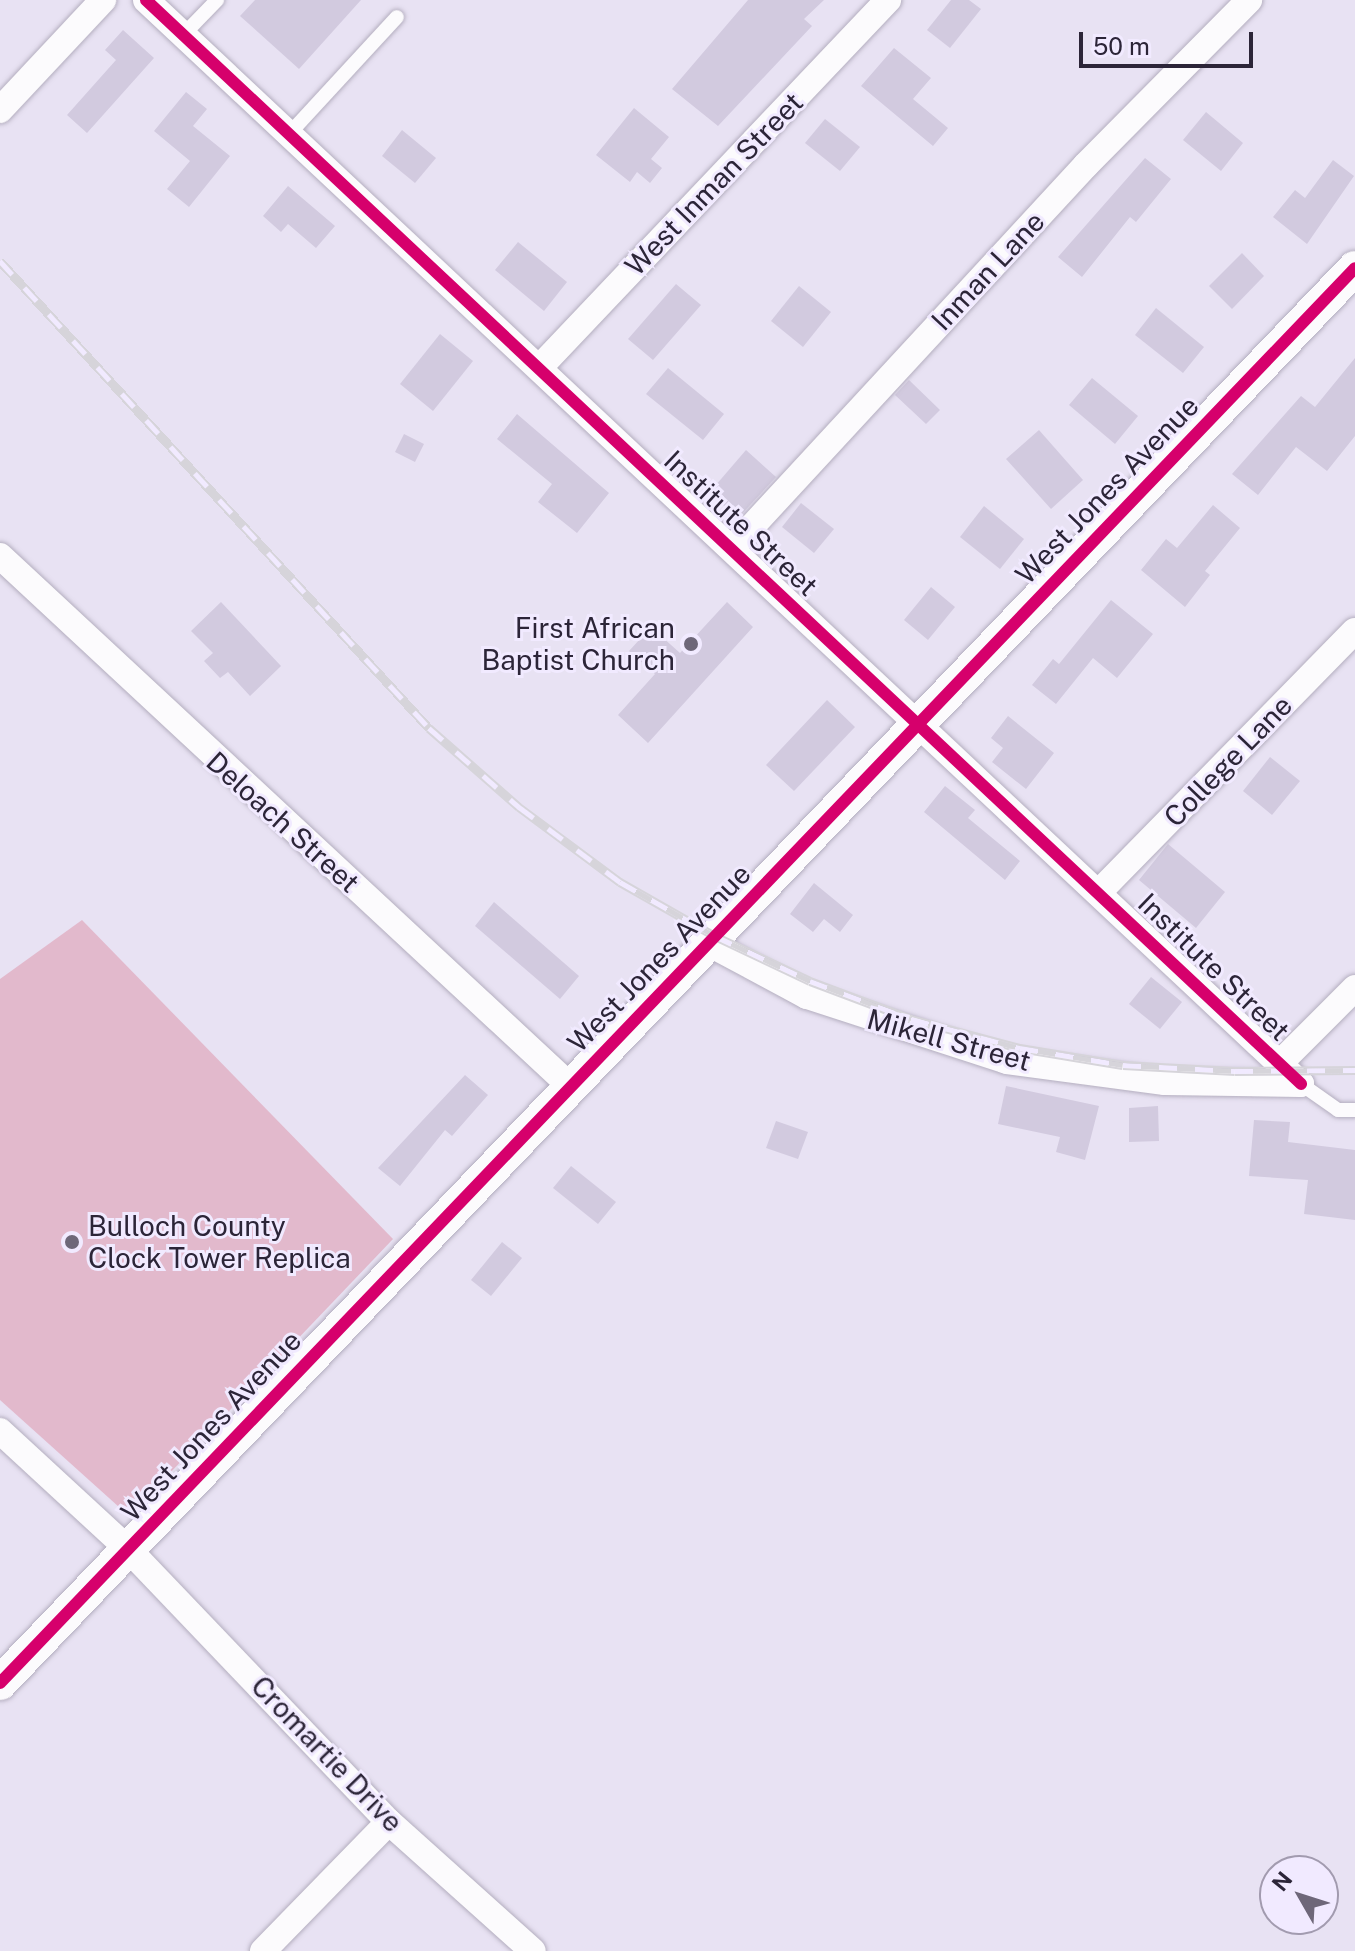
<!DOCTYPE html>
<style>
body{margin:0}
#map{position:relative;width:1355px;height:1951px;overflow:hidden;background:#e8e2f3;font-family:"Public Sans",sans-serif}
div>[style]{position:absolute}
.green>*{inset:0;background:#e2b9cc}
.building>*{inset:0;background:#d2cadf}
.roads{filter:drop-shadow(0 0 2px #b4aebf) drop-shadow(0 0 2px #b4aebf)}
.service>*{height:14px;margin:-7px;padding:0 7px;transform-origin:7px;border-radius:7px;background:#fcfbfd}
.minor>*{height:26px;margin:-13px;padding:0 13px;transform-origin:13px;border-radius:13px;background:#fcfbfd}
.tertiary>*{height:34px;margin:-17px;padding:0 17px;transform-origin:17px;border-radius:17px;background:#fcfbfd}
.rail>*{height:9px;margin-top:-4.5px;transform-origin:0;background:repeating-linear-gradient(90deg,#f1eaff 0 18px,#d6d4da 0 36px);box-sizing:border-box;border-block:2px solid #d6d4da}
.cycleway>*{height:12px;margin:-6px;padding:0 6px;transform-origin:6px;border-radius:6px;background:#d6006c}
.dots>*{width:22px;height:22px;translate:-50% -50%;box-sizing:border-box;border:4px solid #f1eaff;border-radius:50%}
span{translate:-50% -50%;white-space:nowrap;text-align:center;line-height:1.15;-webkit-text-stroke:6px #f1eaff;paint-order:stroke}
.street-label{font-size:28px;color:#2c2538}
.poi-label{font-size:28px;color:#2c2538}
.right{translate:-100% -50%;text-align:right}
.left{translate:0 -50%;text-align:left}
.north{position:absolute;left:1259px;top:1855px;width:80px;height:80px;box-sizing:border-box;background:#f1eaff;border:2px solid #a29baf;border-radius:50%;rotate:309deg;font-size:22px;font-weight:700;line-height:32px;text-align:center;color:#2c2538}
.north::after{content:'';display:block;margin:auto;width:28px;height:36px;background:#6e6779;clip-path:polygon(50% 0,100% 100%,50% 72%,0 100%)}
.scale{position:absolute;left:1079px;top:32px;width:174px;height:36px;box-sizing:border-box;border:4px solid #2c2538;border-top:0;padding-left:10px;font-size:24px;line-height:28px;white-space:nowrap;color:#2c2538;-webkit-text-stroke:6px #f1eaff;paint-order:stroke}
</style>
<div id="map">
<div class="green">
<i style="clip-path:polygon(82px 920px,393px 1239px,129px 1516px,0 1400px,0 979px)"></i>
</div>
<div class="building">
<i style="clip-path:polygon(255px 0,361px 0,299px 69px,240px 16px)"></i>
<i style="clip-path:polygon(748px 0,824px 0,804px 19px,812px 26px,718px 126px,672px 89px)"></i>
<i style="clip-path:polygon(951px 0,969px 0,981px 9px,950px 48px,927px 30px)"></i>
<i style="clip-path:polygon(123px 30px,154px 58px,87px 133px,67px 115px,116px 60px,105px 50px)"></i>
<i style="clip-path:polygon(894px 48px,931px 78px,913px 99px,948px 128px,933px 146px,861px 86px)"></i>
<i style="clip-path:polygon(186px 92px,207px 109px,193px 126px,230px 156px,189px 207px,167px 189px,190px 161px,154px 131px)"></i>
<i style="clip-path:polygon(634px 108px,669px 137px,651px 159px,662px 168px,650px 183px,637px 172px,630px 182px,596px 155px)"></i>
<i style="clip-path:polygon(1206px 112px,1243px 143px,1221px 171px,1183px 140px)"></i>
<i style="clip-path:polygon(825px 119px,860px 147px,840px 171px,805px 143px)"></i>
<i style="clip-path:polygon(402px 130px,436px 158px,415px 183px,382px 156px)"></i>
<i style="clip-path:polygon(1145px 158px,1171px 179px,1136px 222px,1130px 217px,1082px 277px,1058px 257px)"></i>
<i style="clip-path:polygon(1333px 160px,1354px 176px,1307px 244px,1273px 217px,1295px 190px,1305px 198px)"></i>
<i style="clip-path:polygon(288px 186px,335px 226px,316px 248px,288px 224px,281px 232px,263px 216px)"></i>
<i style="clip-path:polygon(518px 242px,567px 282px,544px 311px,495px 270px)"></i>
<i style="clip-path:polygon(1242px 253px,1264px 276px,1232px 309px,1209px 286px)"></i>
<i style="clip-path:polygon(676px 284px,701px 305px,653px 360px,628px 339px)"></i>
<i style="clip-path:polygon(799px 286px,831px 312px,803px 347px,771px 321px)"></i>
<i style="clip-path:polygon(1156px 308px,1204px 347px,1183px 373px,1135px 335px)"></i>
<i style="clip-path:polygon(440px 334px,473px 361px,433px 411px,400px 384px)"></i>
<i style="clip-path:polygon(1355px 358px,1355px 436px,1327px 471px,1296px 447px,1258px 495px,1232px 474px,1301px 396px,1315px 407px)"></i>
<i style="clip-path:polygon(668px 368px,724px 414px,703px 440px,646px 394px)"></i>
<i style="clip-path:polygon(1092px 378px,1138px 416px,1115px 444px,1069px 405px)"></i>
<i style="clip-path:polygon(909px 380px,940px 410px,926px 424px,895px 395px)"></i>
<i style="clip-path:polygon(517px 414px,609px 493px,577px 533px,538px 502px,552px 484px,497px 439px)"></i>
<i style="clip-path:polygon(1039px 430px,1083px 480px,1051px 509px,1006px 459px)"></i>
<i style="clip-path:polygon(404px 434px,424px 444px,415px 462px,395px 452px)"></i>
<i style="clip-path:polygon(746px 450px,776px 477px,738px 518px,709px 493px)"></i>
<i style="clip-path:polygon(801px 503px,834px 529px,814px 553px,782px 527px)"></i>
<i style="clip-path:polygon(1213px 505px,1240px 528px,1205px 571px,1210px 575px,1185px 607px,1141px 570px,1166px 539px,1177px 548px)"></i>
<i style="clip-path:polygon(984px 506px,1024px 539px,1000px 569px,960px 537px)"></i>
<i style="clip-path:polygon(931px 587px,955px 607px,928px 640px,904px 620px)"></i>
<i style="clip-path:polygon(1111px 600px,1153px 634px,1117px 678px,1093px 658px,1056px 704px,1032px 685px,1053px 659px,1059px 664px)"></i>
<i style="clip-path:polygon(221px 602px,281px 666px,250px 696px,228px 672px,220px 678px,204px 661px,213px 653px,191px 631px)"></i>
<i style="clip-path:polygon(727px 602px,753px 627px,648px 743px,618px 715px,655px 674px,629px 651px,651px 627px,680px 653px)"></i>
<i style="clip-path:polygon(827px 700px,855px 727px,794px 791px,766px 765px)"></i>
<i style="clip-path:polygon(1008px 716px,1054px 753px,1026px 789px,992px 762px,1003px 748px,991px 738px)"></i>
<i style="clip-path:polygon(1270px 757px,1300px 781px,1272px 815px,1243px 791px)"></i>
<i style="clip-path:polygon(945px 786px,975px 810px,968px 818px,1020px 861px,1005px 880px,924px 812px)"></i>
<i style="clip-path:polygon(1168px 844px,1225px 892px,1196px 928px,1139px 880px)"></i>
<i style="clip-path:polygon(814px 883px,853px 915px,840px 932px,824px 919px,813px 932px,790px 914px)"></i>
<i style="clip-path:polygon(494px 902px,579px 976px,560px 999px,475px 926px)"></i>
<i style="clip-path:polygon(1151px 977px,1182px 1002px,1160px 1029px,1129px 1004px)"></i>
<i style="clip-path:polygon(465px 1075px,488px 1095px,452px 1136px,445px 1130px,400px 1186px,378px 1168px)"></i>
<i style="clip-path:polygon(1006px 1086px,1099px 1106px,1085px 1160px,1056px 1152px,1060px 1137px,998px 1124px)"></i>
<i style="clip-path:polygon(1158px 1106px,1159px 1141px,1129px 1142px,1129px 1108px)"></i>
<i style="clip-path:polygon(1254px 1120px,1290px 1122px,1288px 1142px,1355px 1150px,1355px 1220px,1304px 1214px,1308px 1180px,1249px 1176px)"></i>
<i style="clip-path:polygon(776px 1121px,808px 1132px,798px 1159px,766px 1148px)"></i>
<i style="clip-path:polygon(571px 1166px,616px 1202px,598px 1224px,553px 1188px)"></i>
<i style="clip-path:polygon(502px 1242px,522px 1258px,491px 1296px,471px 1280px)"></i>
</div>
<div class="roads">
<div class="service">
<i style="left:183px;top:35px;width:49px;rotate:-45.8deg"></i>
<i style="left:289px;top:134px;width:159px;rotate:-47.3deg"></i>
<i style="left:1301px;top:1084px;width:45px;rotate:35.1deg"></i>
<i style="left:1338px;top:1110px;width:17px"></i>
</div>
<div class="minor">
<i style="left:146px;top:0;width:1584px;rotate:43.18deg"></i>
<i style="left:0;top:110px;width:151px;rotate:-46.9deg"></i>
<i style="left:540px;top:367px;width:506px;rotate:-46.52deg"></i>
<i style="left:732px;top:548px;width:522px;rotate:-47.25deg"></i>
<i style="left:1086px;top:165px;width:232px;rotate:-45.3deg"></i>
<i style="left:0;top:556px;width:777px;rotate:42.91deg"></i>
<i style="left:1100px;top:891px;width:364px;rotate:-45.6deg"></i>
<i style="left:708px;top:943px;width:112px;rotate:28.2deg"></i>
<i style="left:807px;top:996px;width:210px;rotate:18deg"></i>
<i style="left:1007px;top:1061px;width:159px;rotate:7.6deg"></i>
<i style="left:1165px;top:1082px;width:136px;rotate:0.8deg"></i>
<i style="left:1280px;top:1063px;width:106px;rotate:-45deg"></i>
<i style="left:0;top:1431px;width:174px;rotate:42.7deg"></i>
<i style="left:128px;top:1549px;width:378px;rotate:46.3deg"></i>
<i style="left:389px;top:1822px;width:193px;rotate:41.9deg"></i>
<i style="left:263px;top:1951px;width:180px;rotate:-45.7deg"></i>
</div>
<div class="tertiary">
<i style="left:0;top:1683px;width:1959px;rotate:-46.24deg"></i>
</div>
</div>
<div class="rail">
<i style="left:0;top:261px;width:634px;rotate:47.43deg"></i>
<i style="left:429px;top:728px;width:120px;rotate:41.3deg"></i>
<i style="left:519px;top:807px;width:126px;rotate:36.6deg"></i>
<i style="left:620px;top:882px;width:109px;rotate:29.6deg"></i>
<i style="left:715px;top:936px;width:105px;rotate:25.3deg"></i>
<i style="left:810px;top:981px;width:108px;rotate:20.6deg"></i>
<i style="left:911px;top:1019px;width:113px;rotate:14.9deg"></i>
<i style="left:1020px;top:1048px;width:104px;rotate:9.4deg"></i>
<i style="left:1123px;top:1065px;width:112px;rotate:3.1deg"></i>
<i style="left:1235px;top:1071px;width:120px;rotate:-0.5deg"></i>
</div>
<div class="cycleway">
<i style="left:146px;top:0;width:1584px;rotate:43.18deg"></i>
<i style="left:0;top:1683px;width:1959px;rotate:-46.24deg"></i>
</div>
<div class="dots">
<i style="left:691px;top:644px;background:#6e6779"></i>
<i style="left:72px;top:1242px;background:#6e6779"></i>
</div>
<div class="street-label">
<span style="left:714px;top:184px;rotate:-46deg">West Inman Street</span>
<span style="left:988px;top:271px;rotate:-47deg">Inman Lane</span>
<span style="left:1107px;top:490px;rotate:-46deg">West Jones Avenue</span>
<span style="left:741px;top:523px;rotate:43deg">Institute Street</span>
<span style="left:1228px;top:761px;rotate:-46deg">College Lane</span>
<span style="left:283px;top:822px;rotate:42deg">Deloach Street</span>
<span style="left:659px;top:958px;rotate:-46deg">West Jones Avenue</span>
<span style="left:1214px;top:967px;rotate:44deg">Institute Street</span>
<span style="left:949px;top:1040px;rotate:15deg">Mikell Street</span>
<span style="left:211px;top:1426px;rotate:-47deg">West Jones Avenue</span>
<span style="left:327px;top:1754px;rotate:46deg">Cromartie Drive</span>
</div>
<div class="poi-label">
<span class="right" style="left:675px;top:644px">First African<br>Baptist Church</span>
<span class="left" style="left:88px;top:1242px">Bulloch County<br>Clock Tower Replica</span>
</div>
<div class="north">N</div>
<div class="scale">50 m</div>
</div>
